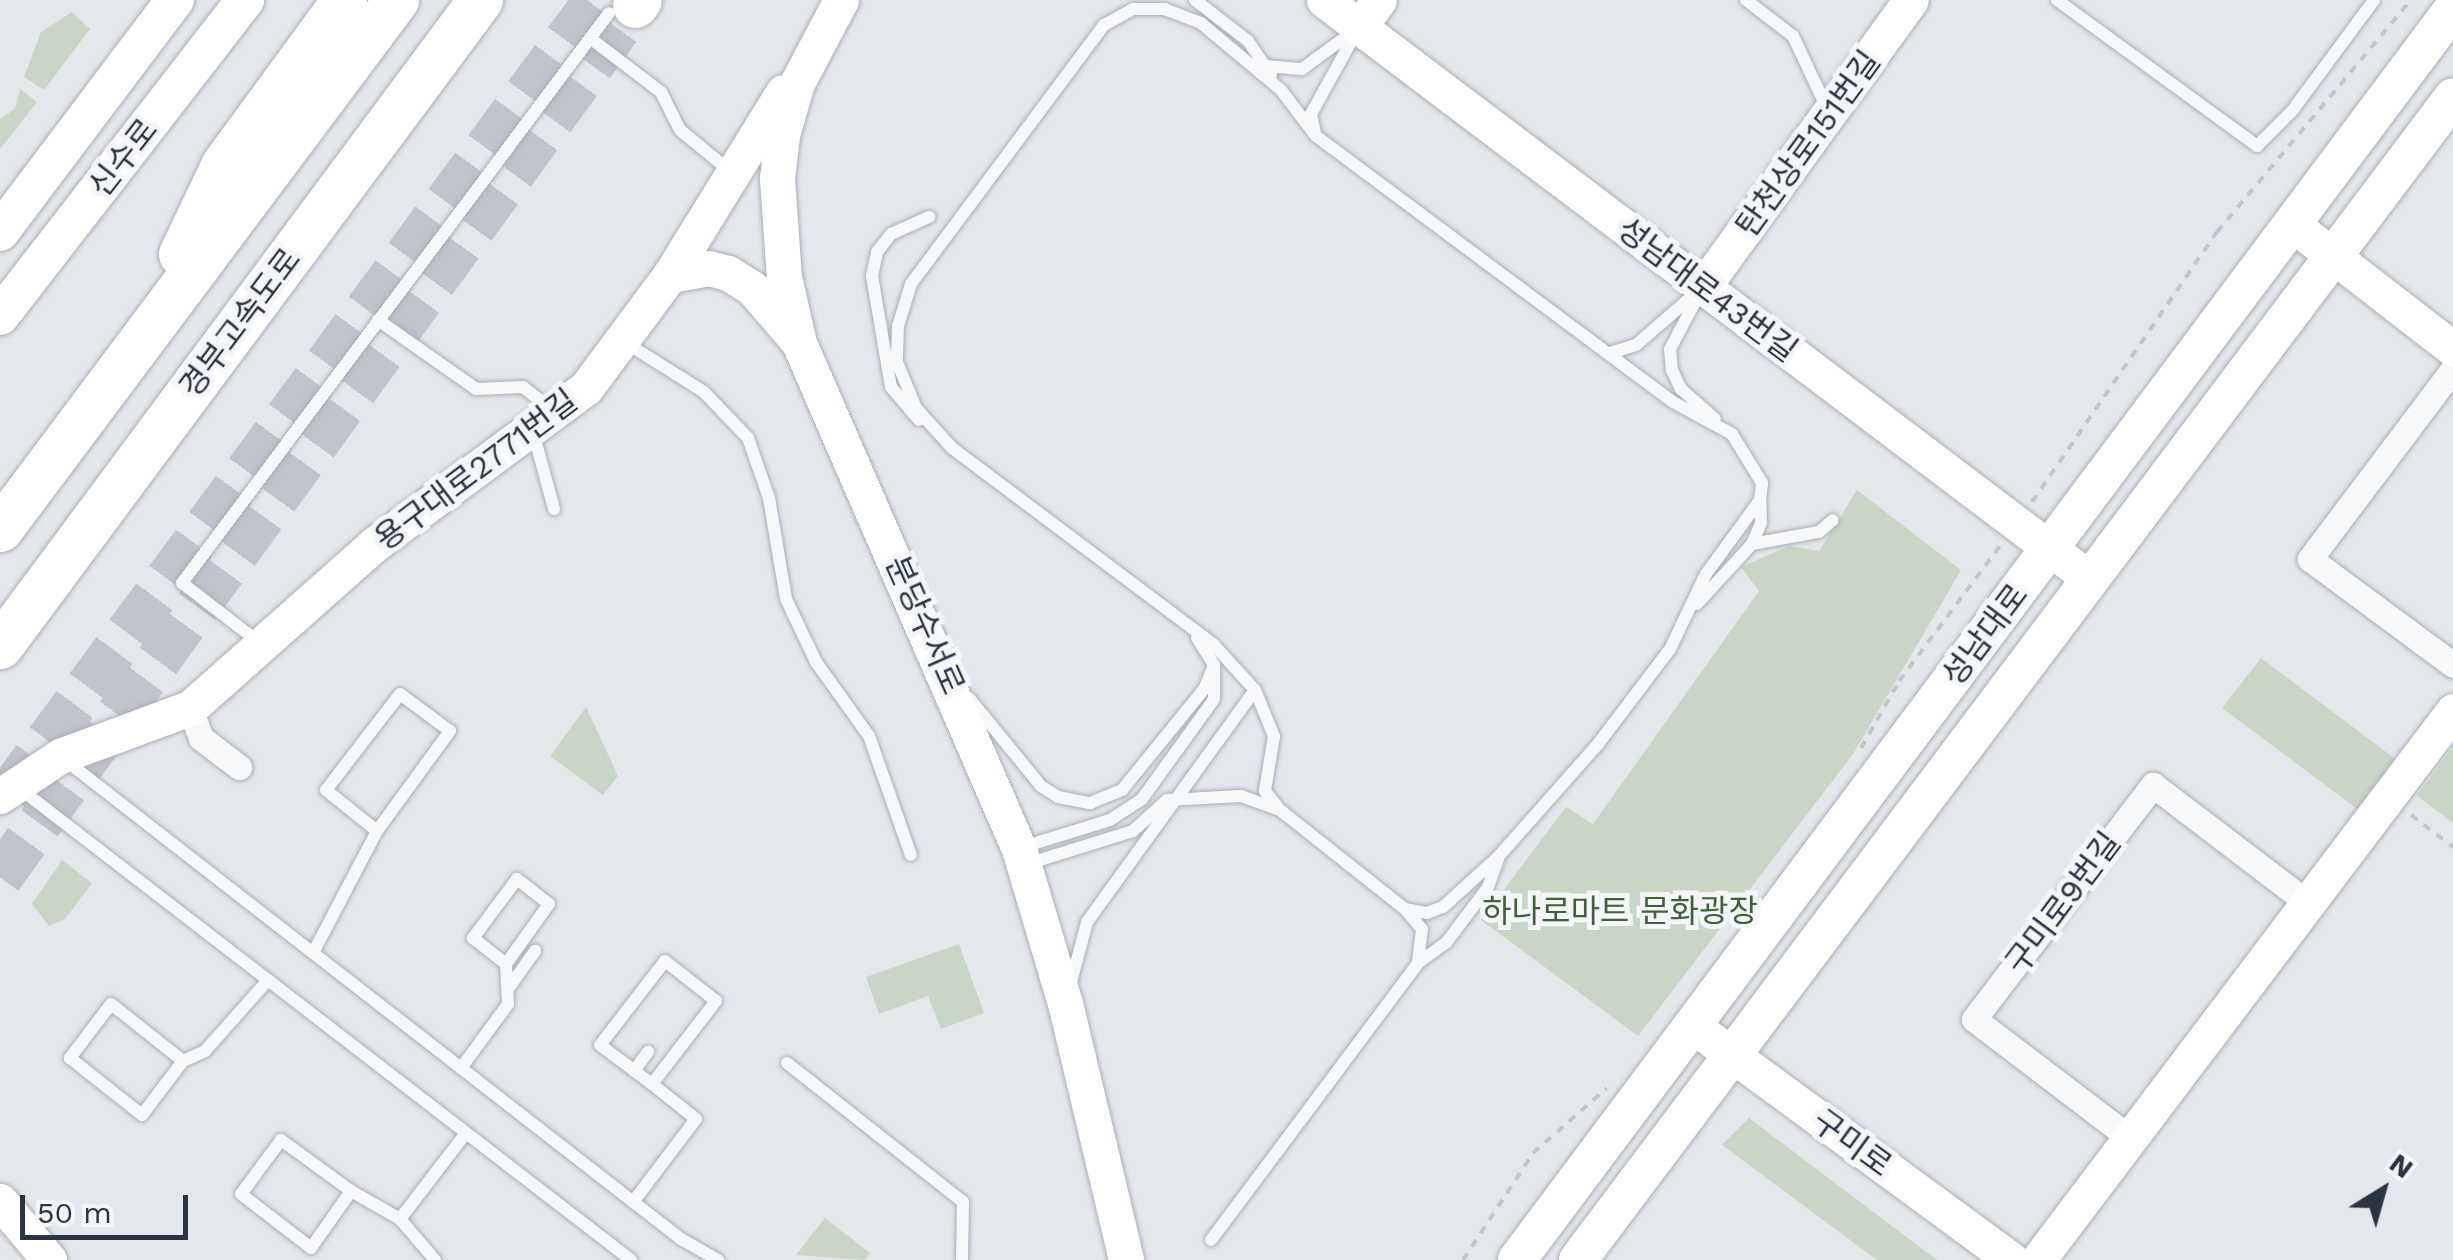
<!DOCTYPE html>
<meta charset="utf-8">
<style>
body{margin:0}
#map{position:relative;width:2453px;height:1260px;overflow:hidden;background:#e4e7ec;font-family:"Work Sans","Noto Sans KR",sans-serif}
div>[style]{position:absolute}
.green>*{inset:0;background:#c9d6c5}
.highway-tunnel>*{height:45px;margin-top:-22.5px;transform-origin:0;background:repeating-linear-gradient(90deg,#bfc3cb 0 45px,transparent 0 67px)}
.path>*{height:4px;margin-top:-2px;transform-origin:0;background:repeating-linear-gradient(90deg,#c2c5cb 0 8px,transparent 0 16px)}
.roads{filter:drop-shadow(0 0 2px #a9aeb7) drop-shadow(0 0 2px #a9aeb7)}
.lane>*{height:12px;margin:-6px;padding:0 6px;transform-origin:6px;border-radius:6px;background:#f7f8fa}
.street>*{height:25px;margin:-12.5px;padding:0 12.5px;transform-origin:12.5px;border-radius:12.5px;background:#f7f8fa}
.secondary>*{height:35px;margin:-17.5px;padding:0 17.5px;transform-origin:17.5px;border-radius:17.5px;background:#fff}
.primary>*{height:38px;margin:-19px;padding:0 19px;transform-origin:19px;border-radius:19px;background:#fff}
.highway>*{height:45px;margin:-22.5px;padding:0 22.5px;transform-origin:22.5px;border-radius:22.5px;background:#fff}
span{translate:-50% -50%;white-space:nowrap;text-align:center;line-height:1.15;-webkit-text-stroke:10px #f4f6f9;paint-order:stroke}
.street-label{font-size:32px;color:#2b3445}
.park-label{font-size:32px;color:#3f6138}
.north{position:absolute;left:2333px;top:1140px;width:100px;height:100px;-webkit-text-stroke:8px #f4f6f9;paint-order:stroke;rotate:37deg;font-size:28px;font-weight:700;line-height:40px;text-align:center;color:#2b3445}
.north::after{content:'';display:block;margin:auto;width:35px;height:45px;background:#2b3445;clip-path:polygon(50% 0,100% 100%,50% 72%,0 100%)}
.scale{position:absolute;left:20px;top:1195px;width:168px;height:45px;box-sizing:border-box;border:5px solid #2b3445;border-top:0;padding-left:12px;font-size:30px;line-height:35px;white-space:nowrap;color:#2b3445;-webkit-text-stroke:8px #f4f6f9;paint-order:stroke}
</style>
<div id="map">
<div class="green">
<i style="clip-path:polygon(72px 12px,90px 29px,44px 90px,24px 77px,41px 32px)"></i>
<i style="clip-path:polygon(20px 89px,37px 102px,0 149px,0 119px,15px 109px)"></i>
<i style="clip-path:polygon(1857px 490px,1961px 570px,1853px 754px,1638px 1036px,1481px 920px,1566px 807px,1593px 824px,1759px 591px,1741px 567px,1789px 546px,1819px 551px)"></i>
<i style="clip-path:polygon(2261px 658px,2402px 764px,2364px 814px,2222px 708px)"></i>
<i style="clip-path:polygon(586px 707px,618px 776px,603px 795px,550px 756px)"></i>
<i style="clip-path:polygon(2453px 747px,2453px 823px,2417px 796px)"></i>
<i style="clip-path:polygon(62px 860px,92px 883px,65px 919px,49px 926px,32px 904px)"></i>
<i style="clip-path:polygon(959px 944px,984px 1013px,941px 1029px,928px 996px,879px 1014px,866px 977px)"></i>
<i style="clip-path:polygon(1749px 1118px,1937px 1260px,1877px 1260px,1722px 1145px)"></i>
<i style="clip-path:polygon(825px 1218px,870px 1253px,865px 1260px,796px 1255px)"></i>
</div>
<div class="highway-tunnel">
<i style="left:8px;top:794px;width:988px;rotate:-53.48deg"></i>
<i style="left:0;top:877px;width:1079px;rotate:-53.94deg"></i>
</div>
<div class="path">
<i style="left:2032px;top:502px;width:327px;rotate:-55.6deg"></i>
<i style="left:2217px;top:232px;width:302px;rotate:-50.1deg"></i>
<i style="left:1861px;top:748px;width:77px;rotate:-60.4deg"></i>
<i style="left:1899px;top:681px;width:169px;rotate:-53.2deg"></i>
<i style="left:2411px;top:815px;width:53px;rotate:37.3deg"></i>
<i style="left:1463px;top:1260px;width:128px;rotate:-56.8deg"></i>
<i style="left:1533px;top:1153px;width:98px;rotate:-41.3deg"></i>
</div>
<div class="roads">
<div class="lane">
<i style="left:1195px;top:0;width:67px;rotate:37.7deg"></i>
<i style="left:1248px;top:41px;width:41px;rotate:55.9deg"></i>
<i style="left:1746px;top:0;width:59px;rotate:37.5deg"></i>
<i style="left:1793px;top:36px;width:77px;rotate:64.8deg"></i>
<i style="left:2057px;top:0;width:248px;rotate:36.1deg"></i>
<i style="left:2257px;top:146px;width:49px;rotate:-45deg"></i>
<i style="left:2292px;top:111px;width:138px;rotate:-53.5deg"></i>
<i style="left:590px;top:38px;width:89px;rotate:37.3deg"></i>
<i style="left:661px;top:92px;width:42px;rotate:63.4deg"></i>
<i style="left:680px;top:130px;width:66px;rotate:39.5deg"></i>
<i style="left:1266px;top:66px;width:36px;rotate:5deg"></i>
<i style="left:1302px;top:69px;width:69px;rotate:-36.2deg"></i>
<i style="left:1315px;top:133px;width:19px;rotate:-102deg"></i>
<i style="left:1311px;top:114px;width:95px;rotate:-61deg"></i>
<i style="left:1702px;top:289px;width:68px;rotate:118.1deg"></i>
<i style="left:1670px;top:349px;width:21px;rotate:85deg"></i>
<i style="left:1672px;top:370px;width:21px;rotate:65deg"></i>
<i style="left:1681px;top:389px;width:45px;rotate:41.4deg"></i>
<i style="left:378px;top:320px;width:120px;rotate:35.1deg"></i>
<i style="left:476px;top:389px;width:47px;rotate:-2.4deg"></i>
<i style="left:523px;top:387px;width:34px;rotate:38deg"></i>
<i style="left:626px;top:343px;width:92px;rotate:32.1deg"></i>
<i style="left:704px;top:392px;width:64px;rotate:46.3deg"></i>
<i style="left:748px;top:438px;width:64px;rotate:70.7deg"></i>
<i style="left:769px;top:498px;width:102px;rotate:80.4deg"></i>
<i style="left:786px;top:599px;width:70px;rotate:64.5deg"></i>
<i style="left:816px;top:662px;width:91px;rotate:54.4deg"></i>
<i style="left:869px;top:736px;width:126px;rotate:70.6deg"></i>
<i style="left:1610px;top:353px;width:27px;rotate:-17deg"></i>
<i style="left:1636px;top:345px;width:81px;rotate:-41deg"></i>
<i style="left:919px;top:420px;width:43px;rotate:-130.3deg"></i>
<i style="left:891px;top:387px;width:113px;rotate:-99.7deg"></i>
<i style="left:872px;top:276px;width:25px;rotate:-78deg"></i>
<i style="left:877px;top:252px;width:23px;rotate:-52deg"></i>
<i style="left:891px;top:234px;width:42px;rotate:-24.1deg"></i>
<i style="left:533px;top:432px;width:80px;rotate:74.7deg"></i>
<i style="left:1752px;top:544px;width:23px;rotate:-67deg"></i>
<i style="left:1761px;top:523px;width:23px;rotate:-92deg"></i>
<i style="left:1697px;top:604px;width:81px;rotate:-47.5deg"></i>
<i style="left:1752px;top:544px;width:68px;rotate:-10.2deg"></i>
<i style="left:1819px;top:532px;width:18px;rotate:-41deg"></i>
<i style="left:260px;top:643px;width:98px;rotate:-142.4deg"></i>
<i style="left:182px;top:583px;width:712px;rotate:-53.16deg"></i>
<i style="left:969px;top:698px;width:114px;rotate:50.7deg"></i>
<i style="left:1041px;top:786px;width:20px;rotate:33deg"></i>
<i style="left:1058px;top:797px;width:33px;rotate:11deg"></i>
<i style="left:1090px;top:803px;width:35px;rotate:-22deg"></i>
<i style="left:1122px;top:790px;width:130px;rotate:-50.9deg"></i>
<i style="left:1204px;top:689px;width:26px;rotate:-67deg"></i>
<i style="left:1214px;top:665px;width:32px;rotate:-122deg"></i>
<i style="left:65px;top:760px;width:780px;rotate:37.87deg"></i>
<i style="left:681px;top:1239px;width:43px;rotate:29.6deg"></i>
<i style="left:19px;top:788px;width:773px;rotate:37.64deg"></i>
<i style="left:1023px;top:847px;width:91px;rotate:-17.2deg"></i>
<i style="left:1110px;top:820px;width:38px;rotate:-33deg"></i>
<i style="left:1142px;top:799px;width:123px;rotate:-54.2deg"></i>
<i style="left:1214px;top:699px;width:34px;rotate:-90deg"></i>
<i style="left:1027px;top:864px;width:111px;rotate:-17.3deg"></i>
<i style="left:1133px;top:831px;width:46px;rotate:-42.4deg"></i>
<i style="left:1167px;top:800px;width:74px;rotate:-3.1deg"></i>
<i style="left:1241px;top:796px;width:41px;rotate:19.7deg"></i>
<i style="left:1280px;top:810px;width:159px;rotate:38.4deg"></i>
<i style="left:1405px;top:909px;width:22px;rotate:10deg"></i>
<i style="left:1427px;top:913px;width:17px;rotate:-21deg"></i>
<i style="left:1443px;top:907px;width:74px;rotate:-42.3deg"></i>
<i style="left:1498px;top:857px;width:151px;rotate:-48.5deg"></i>
<i style="left:1598px;top:744px;width:119px;rotate:-52.8deg"></i>
<i style="left:1670px;top:649px;width:83px;rotate:-64.4deg"></i>
<i style="left:1706px;top:574px;width:92px;rotate:-53.9deg"></i>
<i style="left:1760px;top:500px;width:17px;rotate:-83deg"></i>
<i style="left:1762px;top:483px;width:57px;rotate:-121.5deg"></i>
<i style="left:1732px;top:434px;width:67px;rotate:-151.5deg"></i>
<i style="left:1673px;top:402px;width:445px;rotate:-143.3deg"></i>
<i style="left:1316px;top:136px;width:58px;rotate:-127.3deg"></i>
<i style="left:1281px;top:90px;width:104px;rotate:-140.1deg"></i>
<i style="left:1201px;top:23px;width:39px;rotate:-159deg"></i>
<i style="left:1165px;top:9px;width:32px;rotate:180deg"></i>
<i style="left:1133px;top:9px;width:33px;rotate:151deg"></i>
<i style="left:1104px;top:25px;width:323px;rotate:126.7deg"></i>
<i style="left:911px;top:284px;width:44px;rotate:107.2deg"></i>
<i style="left:898px;top:326px;width:36px;rotate:92deg"></i>
<i style="left:897px;top:362px;width:50px;rotate:67.6deg"></i>
<i style="left:916px;top:408px;width:54px;rotate:48deg"></i>
<i style="left:952px;top:448px;width:328px;rotate:36.9deg"></i>
<i style="left:1214px;top:645px;width:61px;rotate:47.7deg"></i>
<i style="left:1255px;top:690px;width:50px;rotate:67.6deg"></i>
<i style="left:1274px;top:736px;width:56px;rotate:99.3deg"></i>
<i style="left:1265px;top:791px;width:24px;rotate:52deg"></i>
<i style="left:1405px;top:909px;width:26px;rotate:50deg"></i>
<i style="left:1422px;top:929px;width:34px;rotate:97deg"></i>
<i style="left:313px;top:953px;width:138px;rotate:-62.3deg"></i>
<i style="left:377px;top:831px;width:124px;rotate:-53.9deg"></i>
<i style="left:450px;top:731px;width:62px;rotate:-143.5deg"></i>
<i style="left:400px;top:694px;width:121px;rotate:127.6deg"></i>
<i style="left:326px;top:790px;width:65px;rotate:38.8deg"></i>
<i style="left:1070px;top:986px;width:66px;rotate:-75.1deg"></i>
<i style="left:1087px;top:922px;width:286px;rotate:-54.1deg"></i>
<i style="left:508px;top:989px;width:47px;rotate:-54.6deg"></i>
<i style="left:183px;top:1061px;width:92px;rotate:-141.6deg"></i>
<i style="left:111px;top:1004px;width:68px;rotate:127.2deg"></i>
<i style="left:70px;top:1058px;width:92px;rotate:38.4deg"></i>
<i style="left:142px;top:1115px;width:68px;rotate:-52.8deg"></i>
<i style="left:183px;top:1061px;width:24px;rotate:-24deg"></i>
<i style="left:205px;top:1051px;width:95px;rotate:-48.4deg"></i>
<i style="left:787px;top:1063px;width:224px;rotate:38.3deg"></i>
<i style="left:963px;top:1202px;width:58px;rotate:91deg"></i>
<i style="left:461px;top:1068px;width:79px;rotate:-53.7deg"></i>
<i style="left:508px;top:1004px;width:40px;rotate:-92.9deg"></i>
<i style="left:506px;top:964px;width:74px;rotate:-54.4deg"></i>
<i style="left:549px;top:904px;width:41px;rotate:-142deg"></i>
<i style="left:517px;top:879px;width:74px;rotate:126.7deg"></i>
<i style="left:473px;top:938px;width:42px;rotate:38.2deg"></i>
<i style="left:634px;top:1071px;width:24px;rotate:-54deg"></i>
<i style="left:351px;top:1191px;width:87px;rotate:-143.9deg"></i>
<i style="left:281px;top:1140px;width:67px;rotate:126.5deg"></i>
<i style="left:241px;top:1194px;width:88px;rotate:37.6deg"></i>
<i style="left:311px;top:1248px;width:70px;rotate:-54.9deg"></i>
<i style="left:351px;top:1191px;width:56px;rotate:29.7deg"></i>
<i style="left:400px;top:1219px;width:108px;rotate:-52.5deg"></i>
<i style="left:633px;top:1202px;width:104px;rotate:-52.8deg"></i>
<i style="left:696px;top:1119px;width:56px;rotate:-141.5deg"></i>
<i style="left:652px;top:1084px;width:105px;rotate:-52.4deg"></i>
<i style="left:716px;top:1001px;width:65px;rotate:-141.9deg"></i>
<i style="left:665px;top:961px;width:106px;rotate:127.7deg"></i>
<i style="left:600px;top:1045px;width:65px;rotate:36.9deg"></i>
<i style="left:400px;top:1219px;width:54px;rotate:49.5deg"></i>
<i style="left:1211px;top:1240px;width:346px;rotate:-53.2deg"></i>
<i style="left:1418px;top:963px;width:34px;rotate:-36deg"></i>
<i style="left:1446px;top:943px;width:70px;rotate:-53.1deg"></i>
<i style="left:1488px;top:887px;width:30px;rotate:-70deg"></i>
</div>
<div class="street">
<i style="left:2453px;top:369px;width:238px;rotate:127deg"></i>
<i style="left:2310px;top:559px;width:178px;rotate:36.5deg"></i>
<i style="left:190px;top:708px;width:32px;rotate:70deg"></i>
<i style="left:201px;top:738px;width:48px;rotate:37.3deg"></i>
<i style="left:2130px;top:1138px;width:196px;rotate:-142.7deg"></i>
<i style="left:1974px;top:1019px;width:295px;rotate:-52.6deg"></i>
<i style="left:2153px;top:785px;width:195px;rotate:37.3deg"></i>
</div>
<div class="secondary">
<i style="left:841px;top:0;width:94px;rotate:117.9deg"></i>
<i style="left:797px;top:83px;width:54px;rotate:106.1deg"></i>
<i style="left:782px;top:135px;width:43px;rotate:96.6deg"></i>
<i style="left:777px;top:178px;width:99px;rotate:86deg"></i>
<i style="left:784px;top:277px;width:68px;rotate:77.2deg"></i>
<i style="left:799px;top:343px;width:552px;rotate:66.5deg"></i>
<i style="left:1019px;top:849px;width:161px;rotate:73.4deg"></i>
<i style="left:1065px;top:1003px;width:264px;rotate:76.6deg"></i>
<i style="left:1324px;top:0;width:960px;rotate:37.08deg"></i>
<i style="left:1360px;top:26px;width:32px;rotate:-54deg"></i>
<i style="left:2292px;top:224px;width:204px;rotate:37.8deg"></i>
<i style="left:670px;top:275px;width:39px;rotate:-10deg"></i>
<i style="left:708px;top:268px;width:21px;rotate:14deg"></i>
<i style="left:728px;top:273px;width:28px;rotate:32deg"></i>
<i style="left:752px;top:288px;width:66px;rotate:49.3deg"></i>
<i style="left:1703px;top:287px;width:354px;rotate:-54.1deg"></i>
<i style="left:0;top:796px;width:72px;rotate:-33.7deg"></i>
<i style="left:60px;top:756px;width:139px;rotate:-20.3deg"></i>
<i style="left:190px;top:708px;width:247px;rotate:-41.6deg"></i>
<i style="left:375px;top:544px;width:262px;rotate:-36.5deg"></i>
<i style="left:586px;top:388px;width:141px;rotate:-53.4deg"></i>
<i style="left:670px;top:275px;width:215px;rotate:-58.3deg"></i>
<i style="left:1693px;top:1026px;width:395px;rotate:36.3deg"></i>
<i style="left:0;top:1201px;width:77px;rotate:50.3deg"></i>
<i style="left:2038px;top:1260px;width:688px;rotate:-52.91deg"></i>
</div>
<div class="primary">
<i style="left:0;top:232px;width:291px;rotate:-53deg"></i>
<i style="left:0;top:316px;width:400px;rotate:-52.2deg"></i>
<i style="left:1517px;top:1260px;width:1562px;rotate:-53.2deg"></i>
<i style="left:1578px;top:1260px;width:1455px;rotate:-53.04deg"></i>
</div>
<div class="highway">
<i style="left:635px;top:5px;width:6px;rotate:-51deg"></i>
<i style="left:181px;top:254px;width:100px;rotate:-64.5deg"></i>
<i style="left:224px;top:164px;width:203px;rotate:-53.8deg"></i>
<i style="left:0;top:529px;width:661px;rotate:-53.18deg"></i>
<i style="left:0;top:646px;width:805px;rotate:-53.39deg"></i>
</div>
</div>
<div class="street-label">
<span style="left:1808px;top:144px;rotate:-54deg">탄천상로151번길</span>
<span style="left:123px;top:158px;rotate:-52deg">신수로</span>
<span style="left:1707px;top:290px;rotate:37deg">성남대로43번길</span>
<span style="left:240px;top:323px;rotate:-53deg">경부고속도로</span>
<span style="left:476px;top:470px;rotate:-37deg">용구대로2771번길</span>
<span style="left:925px;top:625px;rotate:66deg">분당수서로</span>
<span style="left:1985px;top:635px;rotate:-53deg">성남대로</span>
<span style="left:2063px;top:903px;rotate:-53deg">구미로9번길</span>
<span style="left:1852px;top:1143px;rotate:36deg">구미로</span>
</div>
<div class="park-label">
<span style="left:1620px;top:911px">하나로마트 문화광장</span>
</div>
<div class="north">N</div>
<div class="scale">50 m</div>
</div>
